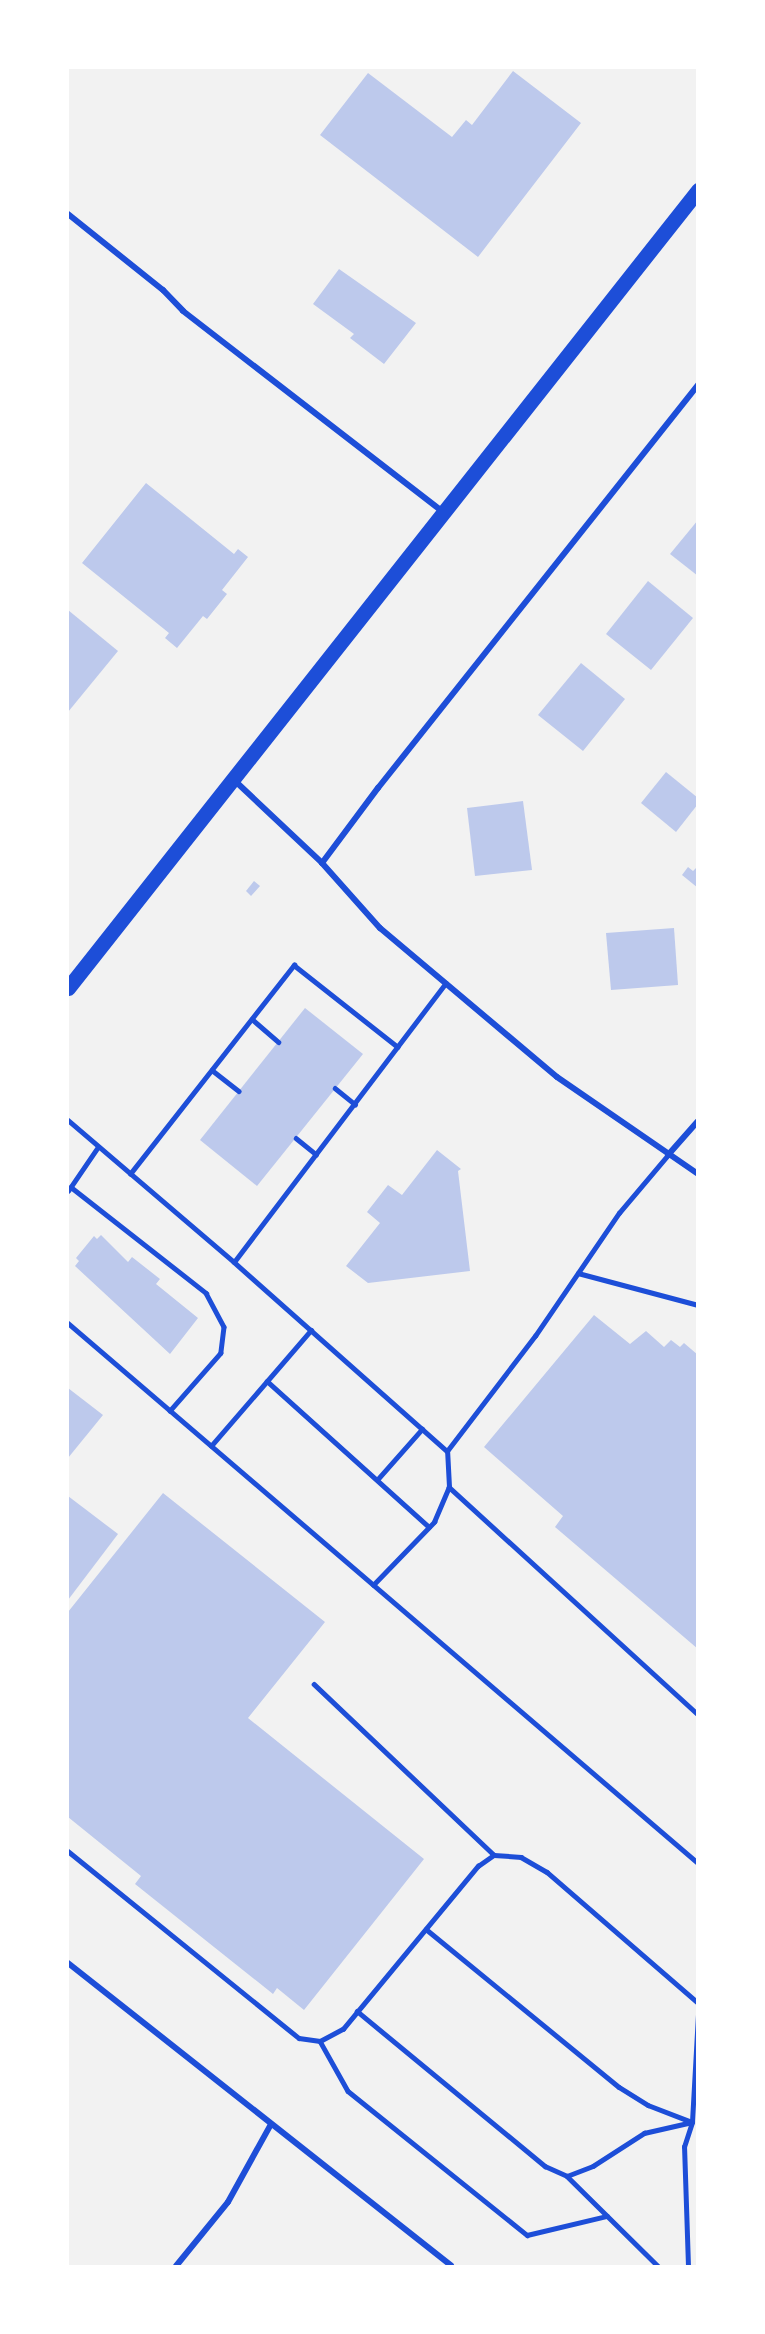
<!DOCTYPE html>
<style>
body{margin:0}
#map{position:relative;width:765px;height:2334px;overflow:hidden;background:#f2f2f2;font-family:"IBM Plex Sans",sans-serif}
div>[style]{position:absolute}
.building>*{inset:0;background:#bdc9ec}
.service>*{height:4.5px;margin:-2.25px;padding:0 2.25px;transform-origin:2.25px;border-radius:2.25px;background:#1d4ed8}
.minor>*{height:6px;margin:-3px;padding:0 3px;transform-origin:3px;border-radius:3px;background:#1d4ed8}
.primary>*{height:15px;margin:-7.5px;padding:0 7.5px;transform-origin:7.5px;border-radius:7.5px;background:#1d4ed8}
span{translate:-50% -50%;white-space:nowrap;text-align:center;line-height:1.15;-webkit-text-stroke:4.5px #fff;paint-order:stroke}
.frame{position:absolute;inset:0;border:69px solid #fff;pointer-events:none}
</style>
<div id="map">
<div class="building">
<i style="clip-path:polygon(513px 71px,581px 123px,478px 257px,320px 135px,368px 73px,452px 137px,466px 120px,472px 125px)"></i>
<i style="clip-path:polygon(339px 269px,416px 323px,384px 364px,350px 338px,354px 334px,313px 304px)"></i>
<i style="clip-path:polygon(146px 483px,234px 554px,238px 549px,248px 557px,222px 590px,227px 594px,207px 619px,203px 616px,177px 648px,165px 638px,169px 633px,82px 563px)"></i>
<i style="clip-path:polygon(698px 520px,698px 576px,670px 554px)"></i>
<i style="clip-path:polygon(648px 581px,693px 618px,651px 670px,606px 634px)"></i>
<i style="clip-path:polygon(68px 610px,118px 651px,68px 712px)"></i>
<i style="clip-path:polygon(581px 663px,625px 699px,583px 751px,538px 715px)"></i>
<i style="clip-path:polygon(666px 772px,698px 798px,698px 804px,676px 832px,641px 803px)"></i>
<i style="clip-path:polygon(523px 801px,532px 870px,475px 876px,467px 808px)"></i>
<i style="clip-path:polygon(698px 866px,698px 888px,682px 875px,688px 867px,693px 871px)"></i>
<i style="clip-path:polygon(254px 881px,260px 886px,251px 896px,246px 891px)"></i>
<i style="clip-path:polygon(674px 928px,678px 985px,611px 990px,606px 933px)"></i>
<i style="clip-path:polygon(305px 1008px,363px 1054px,257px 1186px,200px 1140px)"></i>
<i style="clip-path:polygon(437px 1150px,461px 1169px,458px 1171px,470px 1271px,368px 1283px,346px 1266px,380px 1223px,367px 1212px,388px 1185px,402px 1195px)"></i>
<i style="clip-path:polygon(101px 1235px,128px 1262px,132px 1257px,160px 1279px,156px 1284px,198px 1318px,170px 1354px,75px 1266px,79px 1261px,76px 1258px,94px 1236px,97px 1239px)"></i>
<i style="clip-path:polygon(594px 1315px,630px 1344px,646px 1331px,664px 1347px,671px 1340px,680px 1347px,684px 1343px,698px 1355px,698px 1649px,555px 1527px,563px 1516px,484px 1447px)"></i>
<i style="clip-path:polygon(68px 1388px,103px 1415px,68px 1458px)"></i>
<i style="clip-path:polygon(163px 1493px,325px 1622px,248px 1718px,424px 1859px,304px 2010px,277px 1988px,273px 1994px,135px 1884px,141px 1876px,68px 1817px,68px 1612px)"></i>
<i style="clip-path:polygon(68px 1496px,118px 1534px,68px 1600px)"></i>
</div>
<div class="service">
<i style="left:252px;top:1019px;width:35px;rotate:41deg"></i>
<i style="left:212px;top:1070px;width:34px;rotate:38deg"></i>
<i style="left:335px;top:1088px;width:26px;rotate:39deg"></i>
<i style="left:68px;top:1120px;width:218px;rotate:40.5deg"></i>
<i style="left:234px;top:1262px;width:350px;rotate:-52.8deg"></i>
<i style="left:296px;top:1138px;width:26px;rotate:39deg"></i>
<i style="left:130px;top:1174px;width:266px;rotate:-51.9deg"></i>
<i style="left:294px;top:965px;width:132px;rotate:38.3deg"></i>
<i style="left:71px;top:1187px;width:172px;rotate:38.1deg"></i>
<i style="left:206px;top:1293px;width:38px;rotate:62deg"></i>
<i style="left:224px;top:1327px;width:26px;rotate:97deg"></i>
<i style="left:221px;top:1353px;width:77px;rotate:131.3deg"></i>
<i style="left:68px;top:1191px;width:53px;rotate:-55.7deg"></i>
<i style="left:234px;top:1262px;width:285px;rotate:41.6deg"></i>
<i style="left:447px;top:1451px;width:145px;rotate:-52.6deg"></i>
<i style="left:535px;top:1336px;width:149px;rotate:-55.7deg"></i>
<i style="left:619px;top:1213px;width:76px;rotate:-49.8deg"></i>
<i style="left:578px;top:1273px;width:124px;rotate:14.9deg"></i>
<i style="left:68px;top:1323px;width:830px;rotate:40.6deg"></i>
<i style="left:267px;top:1381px;width:218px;rotate:42deg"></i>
<i style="left:211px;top:1446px;width:153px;rotate:-49.2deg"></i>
<i style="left:377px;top:1480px;width:68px;rotate:-48.6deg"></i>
<i style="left:449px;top:1487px;width:337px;rotate:42.4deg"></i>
<i style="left:373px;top:1585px;width:88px;rotate:-45.9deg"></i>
<i style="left:434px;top:1522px;width:38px;rotate:-67deg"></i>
<i style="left:449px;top:1487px;width:36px;rotate:-93deg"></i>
<i style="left:314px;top:1684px;width:248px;rotate:43.5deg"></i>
<i style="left:68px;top:1851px;width:297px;rotate:39deg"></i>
<i style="left:299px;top:2038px;width:21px;rotate:8deg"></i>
<i style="left:320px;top:2041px;width:26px;rotate:-28deg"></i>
<i style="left:343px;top:2029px;width:212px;rotate:-50.4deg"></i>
<i style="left:478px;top:1866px;width:19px;rotate:-35deg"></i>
<i style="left:494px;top:1855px;width:27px;rotate:4deg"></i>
<i style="left:521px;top:1857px;width:30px;rotate:30deg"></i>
<i style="left:547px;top:1872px;width:200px;rotate:40.9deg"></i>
<i style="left:426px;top:1929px;width:249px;rotate:39.3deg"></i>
<i style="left:619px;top:2087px;width:34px;rotate:32deg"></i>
<i style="left:648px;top:2105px;width:47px;rotate:21.1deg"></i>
<i style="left:357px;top:2011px;width:244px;rotate:39.5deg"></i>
<i style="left:545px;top:2166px;width:24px;rotate:24deg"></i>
<i style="left:567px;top:2176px;width:28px;rotate:-21deg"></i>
<i style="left:593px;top:2166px;width:61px;rotate:-32.9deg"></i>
<i style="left:644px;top:2133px;width:49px;rotate:-12.9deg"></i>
<i style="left:320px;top:2041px;width:57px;rotate:60.8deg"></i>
<i style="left:348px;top:2091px;width:230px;rotate:38.8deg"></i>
<i style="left:527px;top:2235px;width:82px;rotate:-13.4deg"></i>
<i style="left:567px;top:2176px;width:128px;rotate:44.7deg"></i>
<i style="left:688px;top:2266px;width:119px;rotate:-91.9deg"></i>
<i style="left:684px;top:2147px;width:26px;rotate:-72deg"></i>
<i style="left:692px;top:2122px;width:108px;rotate:-86.8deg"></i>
</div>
<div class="minor">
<i style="left:68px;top:214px;width:122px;rotate:38.7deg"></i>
<i style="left:163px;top:290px;width:29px;rotate:46deg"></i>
<i style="left:183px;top:311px;width:329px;rotate:37.7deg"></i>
<i style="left:233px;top:779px;width:122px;rotate:43.3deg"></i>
<i style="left:322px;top:863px;width:87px;rotate:48.3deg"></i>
<i style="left:380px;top:928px;width:231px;rotate:40.1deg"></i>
<i style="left:557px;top:1077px;width:171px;rotate:34.5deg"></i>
<i style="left:322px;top:863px;width:94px;rotate:-53.3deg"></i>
<i style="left:378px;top:788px;width:515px;rotate:-51.55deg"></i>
<i style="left:668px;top:1155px;width:45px;rotate:-48.6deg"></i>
<i style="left:68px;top:1963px;width:488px;rotate:38.3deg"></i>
<i style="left:176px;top:2266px;width:82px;rotate:-50.9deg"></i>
<i style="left:228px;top:2202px;width:89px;rotate:-61.1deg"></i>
</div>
<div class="primary">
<i style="left:68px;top:988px;width:1017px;rotate:-51.71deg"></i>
</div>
<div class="frame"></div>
</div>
